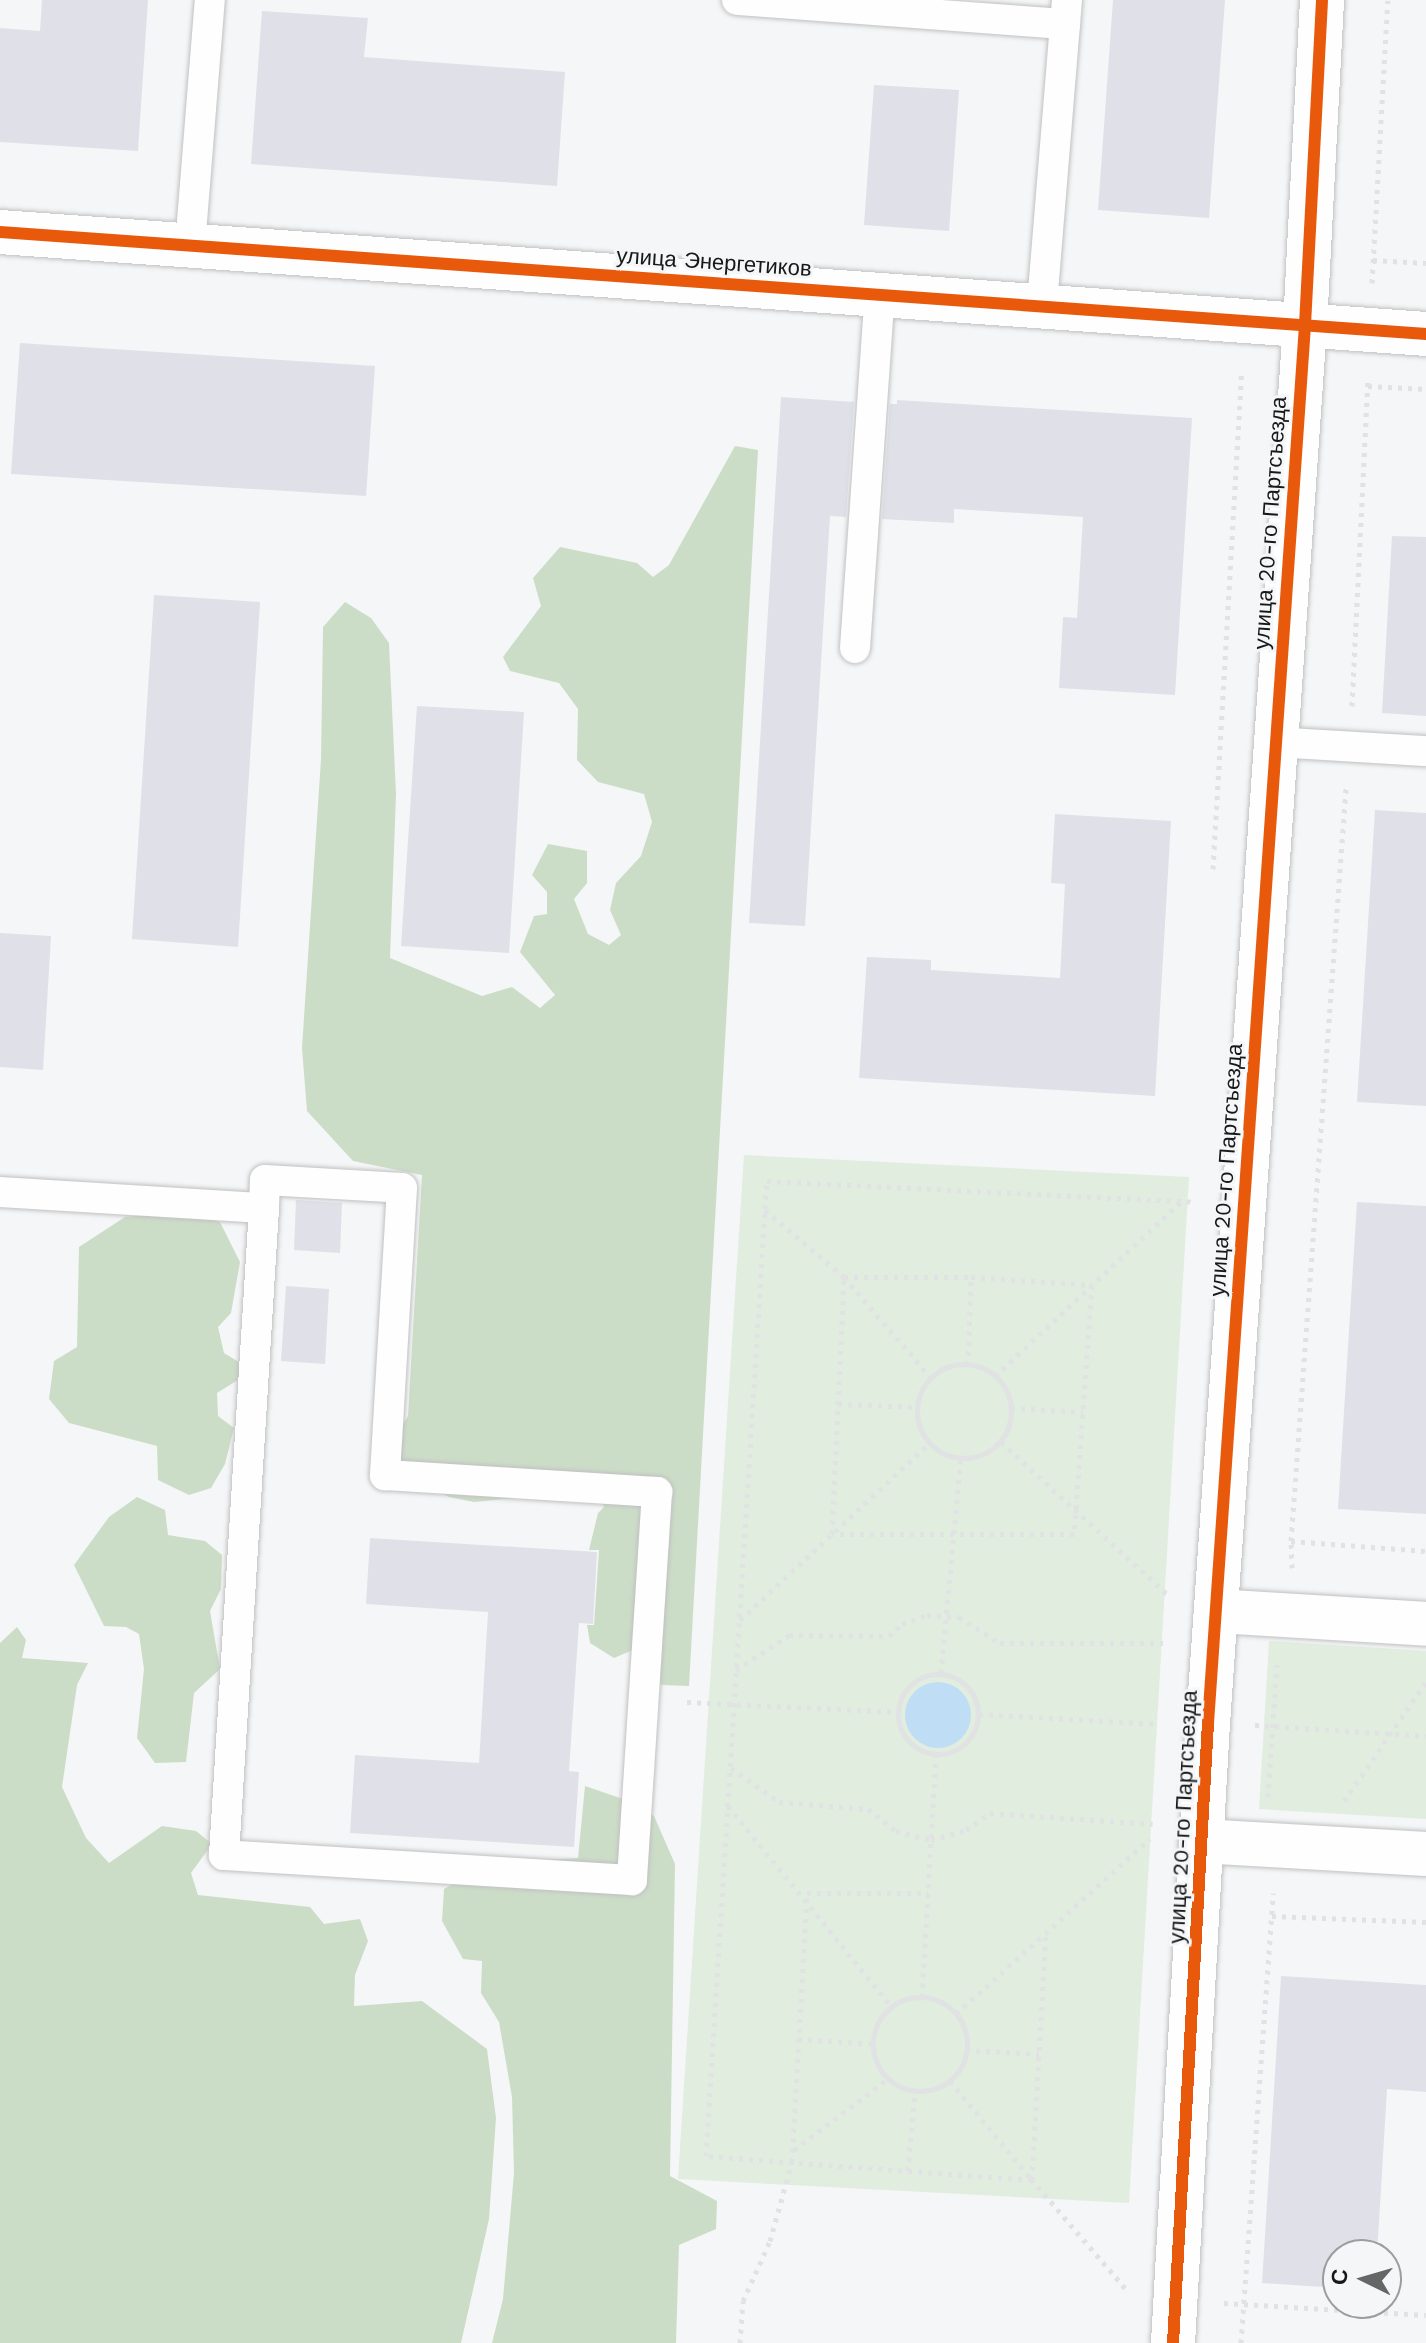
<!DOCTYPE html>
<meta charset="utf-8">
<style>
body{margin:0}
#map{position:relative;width:1426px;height:2343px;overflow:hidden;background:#f5f6f7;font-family:"Work Sans",sans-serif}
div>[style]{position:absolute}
.green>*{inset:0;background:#e1edde}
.forest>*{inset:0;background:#ccddc7}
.water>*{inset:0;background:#c0ddf6}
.round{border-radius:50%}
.building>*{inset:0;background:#e0e0e9}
.path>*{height:5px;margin-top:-2.5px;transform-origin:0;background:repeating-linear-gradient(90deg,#e1e2e3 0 4px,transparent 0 10px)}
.path>.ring{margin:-2.5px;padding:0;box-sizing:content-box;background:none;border:5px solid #e1e2e3;border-radius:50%}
.roads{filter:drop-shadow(0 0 2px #c0c1c2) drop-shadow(0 0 2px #c0c1c2)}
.lane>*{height:30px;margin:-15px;padding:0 15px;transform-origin:15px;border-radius:15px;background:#fefefe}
.street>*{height:44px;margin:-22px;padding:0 22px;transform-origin:22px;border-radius:22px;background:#fefefe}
.cycleway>*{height:12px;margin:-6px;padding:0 6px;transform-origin:6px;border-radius:6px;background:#e8590c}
span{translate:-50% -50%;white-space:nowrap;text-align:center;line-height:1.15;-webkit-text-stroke:6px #f4f6f8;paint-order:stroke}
.street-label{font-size:22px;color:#171818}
.north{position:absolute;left:1322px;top:2239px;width:80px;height:80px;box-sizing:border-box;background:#f4f6f8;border:2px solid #9c9d9e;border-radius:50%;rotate:275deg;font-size:22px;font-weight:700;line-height:32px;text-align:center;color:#171818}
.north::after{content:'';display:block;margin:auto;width:28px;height:36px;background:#656666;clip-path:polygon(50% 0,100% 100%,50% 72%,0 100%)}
</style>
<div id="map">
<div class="green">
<i style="clip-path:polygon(744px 1155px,1189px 1177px,1129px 2203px,678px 2179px)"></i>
<i style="clip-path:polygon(1269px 1641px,1426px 1651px,1426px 1819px,1259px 1809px)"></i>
</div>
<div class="forest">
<i style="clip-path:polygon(735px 446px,758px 450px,689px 1686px,662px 1685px,649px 1674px,635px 1649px,614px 1658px,590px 1643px,587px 1625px,594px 1625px,599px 1550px,589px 1550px,598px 1513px,604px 1507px,598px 1497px,547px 1476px,515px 1498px,474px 1502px,449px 1497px,391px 1468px,392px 1442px,408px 1416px,422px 1175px,353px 1161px,307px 1111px,302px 1048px,321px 759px,323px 627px,345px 602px,371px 618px,389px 643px,396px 794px,390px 958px,482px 996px,512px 987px,540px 1008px,555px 995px,520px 952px,534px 916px,547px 914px,547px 892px,532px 875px,548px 844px,587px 851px,587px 883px,574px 899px,588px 934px,609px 945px,621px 935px,610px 910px,616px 883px,641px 856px,652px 822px,644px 794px,598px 782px,577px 760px,578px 709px,559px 683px,510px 671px,503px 657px,541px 606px,533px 578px,560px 547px,637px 563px,653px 577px,669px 565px)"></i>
<i style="clip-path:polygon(176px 1212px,220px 1222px,240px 1262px,231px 1313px,218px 1327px,224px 1353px,242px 1364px,241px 1378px,217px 1393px,218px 1416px,234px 1428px,225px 1464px,211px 1488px,189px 1495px,158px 1480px,157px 1446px,69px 1423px,49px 1399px,54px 1361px,77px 1347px,79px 1247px,125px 1217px)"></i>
<i style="clip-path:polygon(137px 1497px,165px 1510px,168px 1535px,205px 1541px,222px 1555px,221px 1589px,210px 1611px,220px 1669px,194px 1693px,186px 1762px,155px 1763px,137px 1738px,144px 1669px,139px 1634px,126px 1627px,104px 1626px,74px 1565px,109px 1517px)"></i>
<i style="clip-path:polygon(17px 1627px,26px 1640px,22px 1658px,88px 1663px,77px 1685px,62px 1787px,86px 1838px,109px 1863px,162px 1826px,196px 1831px,212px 1844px,191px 1873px,198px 1895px,310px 1907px,324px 1924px,360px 1919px,368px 1941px,355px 1975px,354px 2006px,422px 2001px,487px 2049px,496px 2118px,489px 2219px,461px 2343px,0 2343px,0 1643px)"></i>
<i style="clip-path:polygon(585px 1786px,623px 1799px,654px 1816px,675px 1864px,670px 2176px,717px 2201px,716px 2229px,679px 2245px,676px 2343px,492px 2343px,503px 2299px,514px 2173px,512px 2097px,499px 2022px,481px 1993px,482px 1961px,463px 1959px,442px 1921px,444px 1889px,490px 1863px,578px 1858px)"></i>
</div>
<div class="water">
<i class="round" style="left:905px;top:1682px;width:66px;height:66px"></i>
</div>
<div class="building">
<i style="clip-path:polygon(42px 0,148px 0,138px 151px,0 142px,0 28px,40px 31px)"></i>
<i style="clip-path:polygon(1113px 0,1225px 0,1209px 218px,1098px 210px)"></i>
<i style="clip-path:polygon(262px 11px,368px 18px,364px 57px,565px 72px,557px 186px,251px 164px)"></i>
<i style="clip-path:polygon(874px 85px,959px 90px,949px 231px,864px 225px)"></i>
<i style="clip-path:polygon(20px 343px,375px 366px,366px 496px,11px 474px)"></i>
<i style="clip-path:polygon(781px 397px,854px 402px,846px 517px,830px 516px,805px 926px,749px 923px)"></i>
<i style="clip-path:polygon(897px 400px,1192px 418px,1175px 695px,1059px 688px,1063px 617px,1077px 618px,1083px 517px,954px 509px,954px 523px,882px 519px,890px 404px,897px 404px)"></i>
<i style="clip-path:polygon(1392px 536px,1426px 537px,1426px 716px,1382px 713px)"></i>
<i style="clip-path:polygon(154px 595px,260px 602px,238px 947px,132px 939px)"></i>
<i style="clip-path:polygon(417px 706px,524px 712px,509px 953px,401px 946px)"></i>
<i style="clip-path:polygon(1375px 810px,1426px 813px,1426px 1106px,1357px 1102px)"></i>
<i style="clip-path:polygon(1055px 814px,1171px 821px,1155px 1096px,859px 1078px,867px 957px,931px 960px,931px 970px,1060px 978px,1065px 884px,1051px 883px)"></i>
<i style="clip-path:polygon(0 933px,51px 936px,43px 1070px,0 1067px)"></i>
<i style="clip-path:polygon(296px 1200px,342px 1203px,340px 1253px,294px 1250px)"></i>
<i style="clip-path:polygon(1357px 1202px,1426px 1206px,1426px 1514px,1338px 1509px)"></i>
<i style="clip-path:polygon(286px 1286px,329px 1289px,325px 1364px,281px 1361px)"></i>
<i style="clip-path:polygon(370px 1538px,597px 1552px,593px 1624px,579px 1623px,569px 1771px,579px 1772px,574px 1847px,350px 1833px,355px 1755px,479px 1763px,488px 1612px,366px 1604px)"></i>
<i style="clip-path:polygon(1281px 1976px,1426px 1985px,1426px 2092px,1387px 2089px,1377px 2255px,1338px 2255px,1338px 2288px,1262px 2283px)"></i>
</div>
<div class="path">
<i style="left:1373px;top:260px;width:53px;rotate:3.2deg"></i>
<i style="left:1372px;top:283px;width:283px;rotate:-86.8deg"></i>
<i style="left:1368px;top:386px;width:58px;rotate:3deg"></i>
<i style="left:1352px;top:706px;width:326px;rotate:-87.2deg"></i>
<i style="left:1213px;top:869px;width:499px;rotate:-86.7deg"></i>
<i style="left:765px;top:1210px;width:104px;rotate:40.3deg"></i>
<i style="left:844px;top:1277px;width:133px;rotate:49.3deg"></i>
<i style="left:844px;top:1277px;width:127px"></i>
<i style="left:971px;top:1277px;width:121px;rotate:3.8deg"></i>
<i style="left:1092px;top:1285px;width:250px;rotate:94.1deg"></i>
<i style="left:1074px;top:1534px;width:242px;rotate:180deg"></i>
<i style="left:832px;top:1534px;width:257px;rotate:-87.3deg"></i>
<i class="ring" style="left:917px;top:1364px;width:89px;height:89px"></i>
<i style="left:968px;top:1365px;width:88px;rotate:-88deg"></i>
<i style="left:995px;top:1376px;width:255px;rotate:-43.1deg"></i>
<i style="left:838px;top:1404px;width:79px;rotate:2.2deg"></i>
<i style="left:1011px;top:1408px;width:72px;rotate:3.2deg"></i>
<i style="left:1001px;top:1442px;width:226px;rotate:42.5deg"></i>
<i style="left:1291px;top:1541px;width:135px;rotate:4.2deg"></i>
<i style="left:1292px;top:1568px;width:27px;rotate:-92deg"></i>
<i style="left:1291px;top:1541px;width:755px;rotate:-85.82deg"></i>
<i style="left:740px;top:1620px;width:260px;rotate:-43deg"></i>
<i style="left:736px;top:1670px;width:64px;rotate:-33.4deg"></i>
<i style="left:789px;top:1635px;width:100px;rotate:0.6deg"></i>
<i style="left:889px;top:1636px;width:18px;rotate:-43deg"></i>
<i style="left:902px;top:1624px;width:27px;rotate:-20deg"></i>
<i style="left:927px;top:1615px;width:32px;rotate:4deg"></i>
<i style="left:959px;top:1617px;width:49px;rotate:32.4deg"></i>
<i style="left:1000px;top:1643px;width:163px"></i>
<i style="left:941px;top:1673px;width:216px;rotate:-84.7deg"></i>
<i class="ring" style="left:898px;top:1674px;width:75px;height:75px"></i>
<i style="left:687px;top:1702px;width:211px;rotate:2.7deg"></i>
<i style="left:979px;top:1714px;width:178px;rotate:3.2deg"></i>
<i style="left:1255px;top:1725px;width:171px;rotate:3.7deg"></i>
<i style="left:731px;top:1768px;width:59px;rotate:35.3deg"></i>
<i style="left:779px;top:1802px;width:89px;rotate:4.5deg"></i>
<i style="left:868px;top:1809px;width:36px;rotate:38deg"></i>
<i style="left:896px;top:1831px;width:36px;rotate:14deg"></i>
<i style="left:931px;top:1840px;width:36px;rotate:-16deg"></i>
<i style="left:966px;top:1830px;width:29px;rotate:-35deg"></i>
<i style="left:990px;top:1813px;width:163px;rotate:3.9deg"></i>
<i style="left:1268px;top:1797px;width:133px;rotate:-86.1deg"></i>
<i style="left:1344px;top:1801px;width:145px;rotate:-55.4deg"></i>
<i style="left:728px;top:1806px;width:259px;rotate:50.8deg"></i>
<i style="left:1272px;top:1916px;width:154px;rotate:2.2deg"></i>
<i style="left:922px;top:1997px;width:242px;rotate:-86.7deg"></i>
<i class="ring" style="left:873px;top:1997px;width:89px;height:89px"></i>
<i style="left:956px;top:2014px;width:261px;rotate:-42.1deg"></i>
<i style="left:798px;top:2039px;width:75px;rotate:3.8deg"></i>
<i style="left:966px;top:2050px;width:73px;rotate:3.1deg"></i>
<i style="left:950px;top:2081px;width:127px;rotate:50.4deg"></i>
<i style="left:794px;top:2150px;width:118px;rotate:-37.1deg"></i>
<i style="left:908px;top:2171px;width:80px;rotate:-85deg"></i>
<i style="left:1032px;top:2180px;width:247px;rotate:-86.8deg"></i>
<i style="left:1125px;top:2288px;width:143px;rotate:-130.7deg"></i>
<i style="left:1032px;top:2180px;width:327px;rotate:-175.8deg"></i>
<i style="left:706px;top:2156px;width:949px;rotate:-86.43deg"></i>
<i style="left:765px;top:1209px;width:28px;rotate:-86deg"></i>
<i style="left:767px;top:1181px;width:427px;rotate:2.8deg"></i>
<i style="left:1224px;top:2303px;width:202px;rotate:3.4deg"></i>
<i style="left:740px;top:2343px;width:42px;rotate:-85.9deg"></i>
<i style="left:743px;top:2301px;width:66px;rotate:-65.8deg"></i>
<i style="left:770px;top:2241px;width:82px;rotate:-74.4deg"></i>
<i style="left:792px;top:2162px;width:269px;rotate:-86.8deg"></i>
<i style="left:807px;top:1893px;width:121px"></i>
<i style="left:1241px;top:2343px;width:451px;rotate:-85.9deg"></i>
</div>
<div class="roads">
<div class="lane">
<i style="left:737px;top:0;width:329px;rotate:4.2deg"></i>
<i style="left:190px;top:246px;width:247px;rotate:-85.4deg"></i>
<i style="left:1042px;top:304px;width:305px;rotate:-85.3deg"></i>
<i style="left:855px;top:648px;width:356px;rotate:-86deg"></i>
<i style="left:1274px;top:742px;width:152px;rotate:3.4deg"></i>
<i style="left:0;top:1192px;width:264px;rotate:3.5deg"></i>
<i style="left:264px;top:1208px;width:28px;rotate:-88deg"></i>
<i style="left:265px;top:1180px;width:137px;rotate:3.3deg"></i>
<i style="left:402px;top:1188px;width:288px;rotate:93.4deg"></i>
<i style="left:385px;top:1475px;width:273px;rotate:3.6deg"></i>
<i style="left:657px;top:1492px;width:389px;rotate:93.7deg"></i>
<i style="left:632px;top:1880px;width:409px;rotate:-176.5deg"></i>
<i style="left:224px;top:1855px;width:648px;rotate:-86.46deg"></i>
</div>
<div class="street">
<i style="left:0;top:232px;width:1430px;rotate:4.09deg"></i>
<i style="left:1216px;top:1611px;width:210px;rotate:3.5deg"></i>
<i style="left:1201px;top:1841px;width:225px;rotate:3.3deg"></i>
<i style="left:1173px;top:2343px;width:621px;rotate:-86.77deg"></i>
<i style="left:1208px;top:1723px;width:1401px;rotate:-86.03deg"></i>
<i style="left:1305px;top:325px;width:325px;rotate:-87deg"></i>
</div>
</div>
<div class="cycleway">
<i style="left:0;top:232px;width:1430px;rotate:4.09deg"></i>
<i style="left:1173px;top:2343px;width:621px;rotate:-86.77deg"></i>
<i style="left:1208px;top:1723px;width:1401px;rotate:-86.03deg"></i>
<i style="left:1305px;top:325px;width:325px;rotate:-87deg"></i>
</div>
<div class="street-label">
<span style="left:714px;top:262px;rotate:4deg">улица Энергетиков</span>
<span style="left:1270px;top:523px;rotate:-86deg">улица 20-го Партсъезда</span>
<span style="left:1226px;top:1170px;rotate:-86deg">улица 20-го Партсъезда</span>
<span style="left:1183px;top:1817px;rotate:-87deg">улица 20-го Партсъезда</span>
</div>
<div class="north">С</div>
</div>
